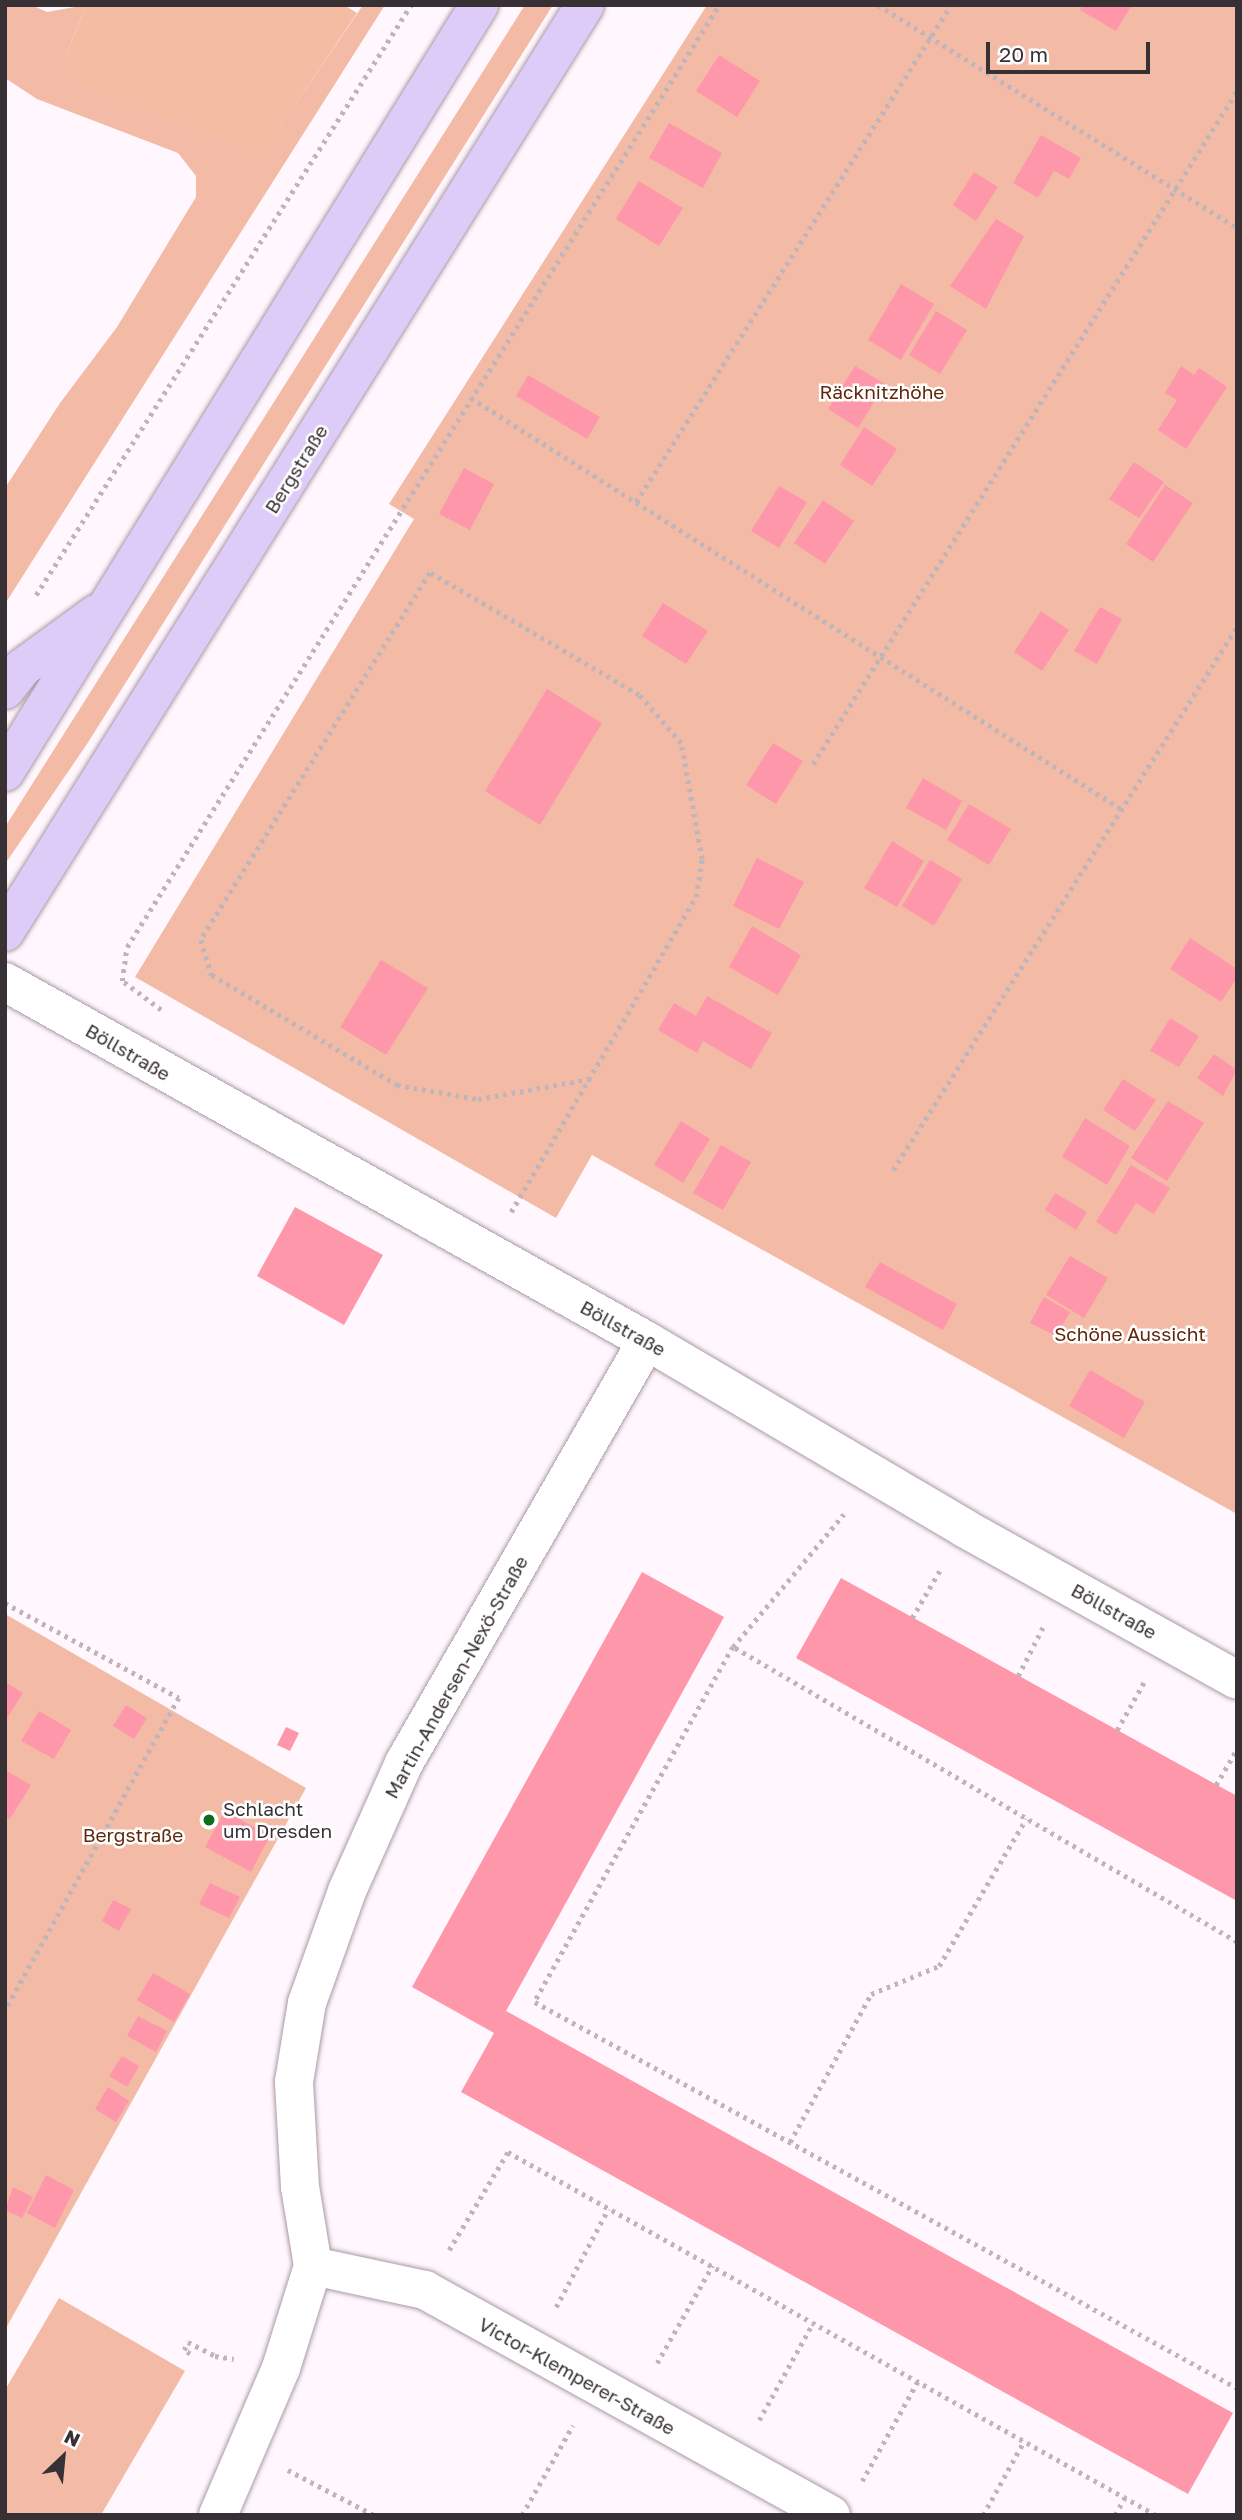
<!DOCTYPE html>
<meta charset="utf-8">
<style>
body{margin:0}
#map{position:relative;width:1242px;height:2520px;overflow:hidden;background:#fff7fd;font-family:"Golos Text",sans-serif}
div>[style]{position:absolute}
.green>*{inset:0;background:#f3bba5}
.forest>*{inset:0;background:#f5bca4}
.building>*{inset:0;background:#fe97a9}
.path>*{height:4.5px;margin-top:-2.25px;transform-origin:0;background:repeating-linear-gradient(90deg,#bdb5bb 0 3.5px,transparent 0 8.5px)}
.roads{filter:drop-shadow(0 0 2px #ab99a6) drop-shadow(0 0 2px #ab99a6)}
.minor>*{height:38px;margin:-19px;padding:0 19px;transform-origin:19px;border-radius:19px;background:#fff}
.primary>*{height:38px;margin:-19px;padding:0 19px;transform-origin:19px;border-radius:19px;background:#ddccf7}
.dots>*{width:19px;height:19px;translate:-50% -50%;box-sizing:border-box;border:4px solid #fff;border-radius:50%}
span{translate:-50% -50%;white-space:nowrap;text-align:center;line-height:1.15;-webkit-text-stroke:5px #fff;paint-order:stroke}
.park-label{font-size:19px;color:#60270b}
.street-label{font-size:19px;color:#373035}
.poi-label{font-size:19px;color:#373035}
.left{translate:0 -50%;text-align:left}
.frame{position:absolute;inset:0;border:7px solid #373035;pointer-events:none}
.north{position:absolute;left:28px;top:2422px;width:70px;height:70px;-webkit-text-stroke:5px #fff;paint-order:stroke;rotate:26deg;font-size:19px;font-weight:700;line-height:28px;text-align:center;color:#373035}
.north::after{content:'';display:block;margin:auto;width:24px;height:32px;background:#373035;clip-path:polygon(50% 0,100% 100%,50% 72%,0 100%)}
.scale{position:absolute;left:986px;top:42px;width:164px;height:32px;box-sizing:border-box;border:4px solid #373035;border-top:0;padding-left:9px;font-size:21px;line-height:24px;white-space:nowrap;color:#373035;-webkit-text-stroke:5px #fff;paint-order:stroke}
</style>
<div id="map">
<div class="green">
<i style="clip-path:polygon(31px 5px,47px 12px,86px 5px,66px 55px,262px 154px,363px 5px,385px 5px,5px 604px,5px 488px,60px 403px,117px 327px,196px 197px,196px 176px,178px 153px,37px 99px,5px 78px,5px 7px)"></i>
<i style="clip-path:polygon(525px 5px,553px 5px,87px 744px,5px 864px,5px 827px)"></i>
<i style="clip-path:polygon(707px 5px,1237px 5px,1237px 1514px,592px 1155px,556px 1218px,135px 977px,414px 519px,389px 504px)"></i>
<i style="clip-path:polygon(5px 1614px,306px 1788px,5px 2330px)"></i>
<i style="clip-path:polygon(59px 2298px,185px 2371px,101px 2515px,5px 2515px,5px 2390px)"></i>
</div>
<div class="forest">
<i style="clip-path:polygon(86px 5px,344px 5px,357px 13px,262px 155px,72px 82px,66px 55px)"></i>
</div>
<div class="building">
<i style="clip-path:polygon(1083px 5px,1132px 5px,1116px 31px,1080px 10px)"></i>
<i style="clip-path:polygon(719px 55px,760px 81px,737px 117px,696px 91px)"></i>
<i style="clip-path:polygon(669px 123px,722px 153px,703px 188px,649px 158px)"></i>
<i style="clip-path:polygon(1041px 135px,1081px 158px,1069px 179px,1054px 171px,1038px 198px,1013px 183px)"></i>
<i style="clip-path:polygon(974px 172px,998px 187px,976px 221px,953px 205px)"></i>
<i style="clip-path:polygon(639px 181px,683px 208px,659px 246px,616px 219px)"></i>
<i style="clip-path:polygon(996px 219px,1024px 236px,986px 309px,950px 286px)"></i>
<i style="clip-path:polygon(901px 284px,934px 304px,901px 360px,868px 340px)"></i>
<i style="clip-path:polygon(936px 311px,967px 330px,940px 374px,909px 355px)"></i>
<i style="clip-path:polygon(855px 366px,885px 384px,858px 428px,828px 409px)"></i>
<i style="clip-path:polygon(1181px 366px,1194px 375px,1199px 368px,1227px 387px,1186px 449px,1158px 430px,1177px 400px,1165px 393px)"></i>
<i style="clip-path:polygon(528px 375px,600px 417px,587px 439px,516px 396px)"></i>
<i style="clip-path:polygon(864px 427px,897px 449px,872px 486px,840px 465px)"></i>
<i style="clip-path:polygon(1134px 462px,1164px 482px,1139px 518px,1109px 499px)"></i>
<i style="clip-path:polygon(464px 468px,494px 484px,470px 530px,439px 514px)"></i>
<i style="clip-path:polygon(1165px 485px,1193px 503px,1153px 562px,1126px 544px)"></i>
<i style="clip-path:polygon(779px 486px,807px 502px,779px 548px,751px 531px)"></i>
<i style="clip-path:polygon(823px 500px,854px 521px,825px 564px,794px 543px)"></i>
<i style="clip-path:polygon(663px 603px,708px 631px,686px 664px,642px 636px)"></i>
<i style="clip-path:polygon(1100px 607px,1122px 619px,1097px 664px,1074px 651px)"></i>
<i style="clip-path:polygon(1041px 611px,1069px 630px,1042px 671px,1014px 652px)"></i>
<i style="clip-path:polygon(547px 689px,602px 723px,540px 825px,485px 791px)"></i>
<i style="clip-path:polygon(773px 743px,803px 761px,776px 804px,746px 785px)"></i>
<i style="clip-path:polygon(923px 778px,962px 801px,946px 830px,906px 808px)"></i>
<i style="clip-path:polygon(969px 804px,1011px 829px,989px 865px,947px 840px)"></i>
<i style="clip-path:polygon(892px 841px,924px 861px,897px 907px,864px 888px)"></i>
<i style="clip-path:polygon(757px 858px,804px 882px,779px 929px,733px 906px)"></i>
<i style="clip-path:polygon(930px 860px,962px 879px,934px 926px,902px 906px)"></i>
<i style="clip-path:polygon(752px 926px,801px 955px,778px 995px,729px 967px)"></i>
<i style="clip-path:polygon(1190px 938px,1237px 969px,1237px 978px,1221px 1002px,1170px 969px)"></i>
<i style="clip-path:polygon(381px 960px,428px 988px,386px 1055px,340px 1027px)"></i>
<i style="clip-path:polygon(707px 996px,772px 1033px,751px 1069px,703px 1041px,697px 1053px,658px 1030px,674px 1003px,696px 1016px)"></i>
<i style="clip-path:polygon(1170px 1018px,1199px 1036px,1179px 1067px,1150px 1051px)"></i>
<i style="clip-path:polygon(1214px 1054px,1237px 1070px,1223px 1096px,1197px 1078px)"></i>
<i style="clip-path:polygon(1123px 1079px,1156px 1100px,1135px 1131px,1103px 1110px)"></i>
<i style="clip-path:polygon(1168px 1101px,1204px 1123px,1167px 1181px,1131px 1158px)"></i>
<i style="clip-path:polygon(1085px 1118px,1130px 1146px,1107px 1185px,1062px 1157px)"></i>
<i style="clip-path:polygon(681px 1121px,710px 1139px,683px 1183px,654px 1165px)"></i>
<i style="clip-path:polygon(721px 1145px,751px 1162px,723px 1210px,693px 1193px)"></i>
<i style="clip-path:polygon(1131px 1165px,1170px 1188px,1154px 1214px,1136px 1203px,1116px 1235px,1096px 1222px)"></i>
<i style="clip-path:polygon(1055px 1193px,1087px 1212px,1076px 1230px,1045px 1210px)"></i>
<i style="clip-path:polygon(295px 1207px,383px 1255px,344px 1325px,257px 1276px)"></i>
<i style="clip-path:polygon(1070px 1256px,1108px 1278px,1084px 1318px,1046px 1295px)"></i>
<i style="clip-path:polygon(880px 1262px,957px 1304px,943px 1330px,865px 1287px)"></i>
<i style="clip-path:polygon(1044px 1297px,1070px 1312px,1056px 1336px,1030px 1323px)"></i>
<i style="clip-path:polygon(1090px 1370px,1145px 1402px,1124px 1438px,1069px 1406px)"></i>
<i style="clip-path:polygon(642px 1572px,724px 1617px,506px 2011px,1233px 2413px,1188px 2494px,461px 2092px,494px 2033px,412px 1987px)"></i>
<i style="clip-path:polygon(841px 1578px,1237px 1796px,1237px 1901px,796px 1658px)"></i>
<i style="clip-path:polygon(5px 1682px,23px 1693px,7px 1718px,5px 1717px)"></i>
<i style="clip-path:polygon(126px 1705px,147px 1718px,134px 1739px,113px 1726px)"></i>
<i style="clip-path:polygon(39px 1711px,71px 1730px,54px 1759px,21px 1741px)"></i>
<i style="clip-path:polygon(286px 1727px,299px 1733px,290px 1751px,277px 1745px)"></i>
<i style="clip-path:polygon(5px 1770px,31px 1785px,10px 1819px,5px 1816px)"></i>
<i style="clip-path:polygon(225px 1811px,270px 1836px,251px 1872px,205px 1847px)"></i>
<i style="clip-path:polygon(210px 1883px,240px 1897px,229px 1918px,199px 1904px)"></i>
<i style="clip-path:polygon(113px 1900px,131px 1909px,119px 1931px,102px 1921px)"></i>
<i style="clip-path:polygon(153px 1973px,190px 1994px,174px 2022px,137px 2000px)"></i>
<i style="clip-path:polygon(138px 2016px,167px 2031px,156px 2052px,127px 2036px)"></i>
<i style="clip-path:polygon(122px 2056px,139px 2066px,127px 2087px,109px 2076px)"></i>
<i style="clip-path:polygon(108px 2087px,129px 2101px,116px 2122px,95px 2109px)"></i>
<i style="clip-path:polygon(46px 2175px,74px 2190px,55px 2228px,27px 2213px)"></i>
<i style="clip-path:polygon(13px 2187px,33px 2197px,22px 2218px,5px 2210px)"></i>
</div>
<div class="path">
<i style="left:878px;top:5px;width:423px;rotate:31.8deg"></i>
<i style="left:471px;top:398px;width:771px;rotate:32.29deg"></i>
<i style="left:636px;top:502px;width:588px;rotate:-57.63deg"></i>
<i style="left:36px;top:595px;width:699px;rotate:-57.56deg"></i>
<i style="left:813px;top:764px;width:795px;rotate:-57.79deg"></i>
<i style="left:161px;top:1010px;width:49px;rotate:-143.4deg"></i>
<i style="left:122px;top:981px;width:34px;rotate:-82deg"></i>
<i style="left:127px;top:947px;width:1113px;rotate:-57.85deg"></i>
<i style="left:893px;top:1170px;width:643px;rotate:-57.65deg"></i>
<i style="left:511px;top:1212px;width:365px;rotate:-59.6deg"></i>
<i style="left:696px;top:897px;width:38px;rotate:-81deg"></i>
<i style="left:702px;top:859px;width:118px;rotate:-100.3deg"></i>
<i style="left:681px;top:743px;width:64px;rotate:-131.2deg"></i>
<i style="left:639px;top:695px;width:242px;rotate:-149.7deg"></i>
<i style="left:430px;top:573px;width:433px;rotate:122deg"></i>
<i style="left:201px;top:940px;width:37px;rotate:73deg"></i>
<i style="left:212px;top:975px;width:215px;rotate:30.7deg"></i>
<i style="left:397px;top:1085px;width:82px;rotate:9.8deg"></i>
<i style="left:478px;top:1099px;width:113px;rotate:-10.2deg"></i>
<i style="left:5px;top:1603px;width:198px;rotate:28.6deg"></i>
<i style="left:179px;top:1698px;width:358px;rotate:119.1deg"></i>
<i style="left:912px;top:1618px;width:56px;rotate:-59.7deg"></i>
<i style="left:733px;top:1647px;width:173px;rotate:-50.2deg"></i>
<i style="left:1018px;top:1676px;width:55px;rotate:-63deg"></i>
<i style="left:1117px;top:1730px;width:55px;rotate:-60.6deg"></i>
<i style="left:1216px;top:1785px;width:42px;rotate:-59.7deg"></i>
<i style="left:1237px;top:1942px;width:584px;rotate:-149.66deg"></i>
<i style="left:733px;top:1647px;width:406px;rotate:119.2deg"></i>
<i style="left:535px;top:2002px;width:801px;rotate:28.8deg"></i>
<i style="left:790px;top:2142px;width:169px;rotate:-61.3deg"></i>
<i style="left:871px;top:1994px;width:74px;rotate:-22.4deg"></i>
<i style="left:939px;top:1966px;width:171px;rotate:-59.4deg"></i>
<i style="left:449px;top:2250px;width:114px;rotate:-59deg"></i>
<i style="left:508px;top:2152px;width:743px;rotate:29.26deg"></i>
<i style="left:556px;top:2307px;width:111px;rotate:-62deg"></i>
<i style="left:190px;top:2354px;width:7px;rotate:-146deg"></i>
<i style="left:184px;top:2350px;width:9px;rotate:-63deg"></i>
<i style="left:188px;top:2342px;width:30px;rotate:27deg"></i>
<i style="left:215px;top:2356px;width:19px;rotate:9deg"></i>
<i style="left:657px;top:2363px;width:112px;rotate:-60.4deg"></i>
<i style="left:759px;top:2420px;width:111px;rotate:-60.9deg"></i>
<i style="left:288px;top:2470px;width:97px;rotate:27.6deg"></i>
<i style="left:862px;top:2481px;width:115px;rotate:-60.8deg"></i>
<i style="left:522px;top:2515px;width:103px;rotate:-60.5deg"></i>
<i style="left:983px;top:2515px;width:85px;rotate:-61deg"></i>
<i style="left:1115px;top:2515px;width:21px;rotate:-61deg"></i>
</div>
<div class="roads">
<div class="minor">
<i style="left:5px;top:982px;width:736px;rotate:29.21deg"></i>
<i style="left:647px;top:1341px;width:368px;rotate:30.5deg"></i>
<i style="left:964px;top:1528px;width:312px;rotate:29.1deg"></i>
<i style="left:313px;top:2266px;width:115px;rotate:12.1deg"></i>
<i style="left:425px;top:2290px;width:464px;rotate:29deg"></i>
<i style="left:218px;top:2515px;width:160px;rotate:-66.8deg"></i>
<i style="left:281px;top:2368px;width:107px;rotate:-72.6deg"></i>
<i style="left:313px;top:2266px;width:80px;rotate:-99.3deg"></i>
<i style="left:300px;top:2187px;width:105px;rotate:-93.3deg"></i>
<i style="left:294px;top:2082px;width:80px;rotate:-80.7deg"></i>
<i style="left:307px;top:2003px;width:119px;rotate:-70.3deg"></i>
<i style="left:347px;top:1891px;width:140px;rotate:-66deg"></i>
<i style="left:404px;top:1763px;width:487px;rotate:-60.1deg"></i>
</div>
<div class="primary">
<i style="left:5px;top:690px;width:28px;rotate:-52deg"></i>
<i style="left:22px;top:668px;width:92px;rotate:-36.1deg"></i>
<i style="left:5px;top:772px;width:902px;rotate:-58.28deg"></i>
<i style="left:5px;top:932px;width:1093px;rotate:-57.97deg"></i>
</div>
</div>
<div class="dots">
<i style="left:209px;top:1820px;background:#0d6e1b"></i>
</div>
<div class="park-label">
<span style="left:882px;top:392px">Räcknitzhöhe</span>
<span style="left:1130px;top:1334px">Schöne Aussicht</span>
<span style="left:133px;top:1835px">Bergstraße</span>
</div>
<div class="street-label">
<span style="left:296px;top:469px;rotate:-58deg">Bergstraße</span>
<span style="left:128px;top:1052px;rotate:30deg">Böllstraße</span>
<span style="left:623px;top:1328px;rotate:29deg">Böllstraße</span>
<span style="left:1114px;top:1611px;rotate:29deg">Böllstraße</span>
<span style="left:456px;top:1677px;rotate:-61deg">Martin-Andersen-Nexö-Straße</span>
<span style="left:577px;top:2376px;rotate:29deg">Victor-Klemperer-Straße</span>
</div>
<div class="poi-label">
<span class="left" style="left:223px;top:1820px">Schlacht<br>um Dresden</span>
</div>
<div class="frame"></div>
<div class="north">N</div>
<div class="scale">20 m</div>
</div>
